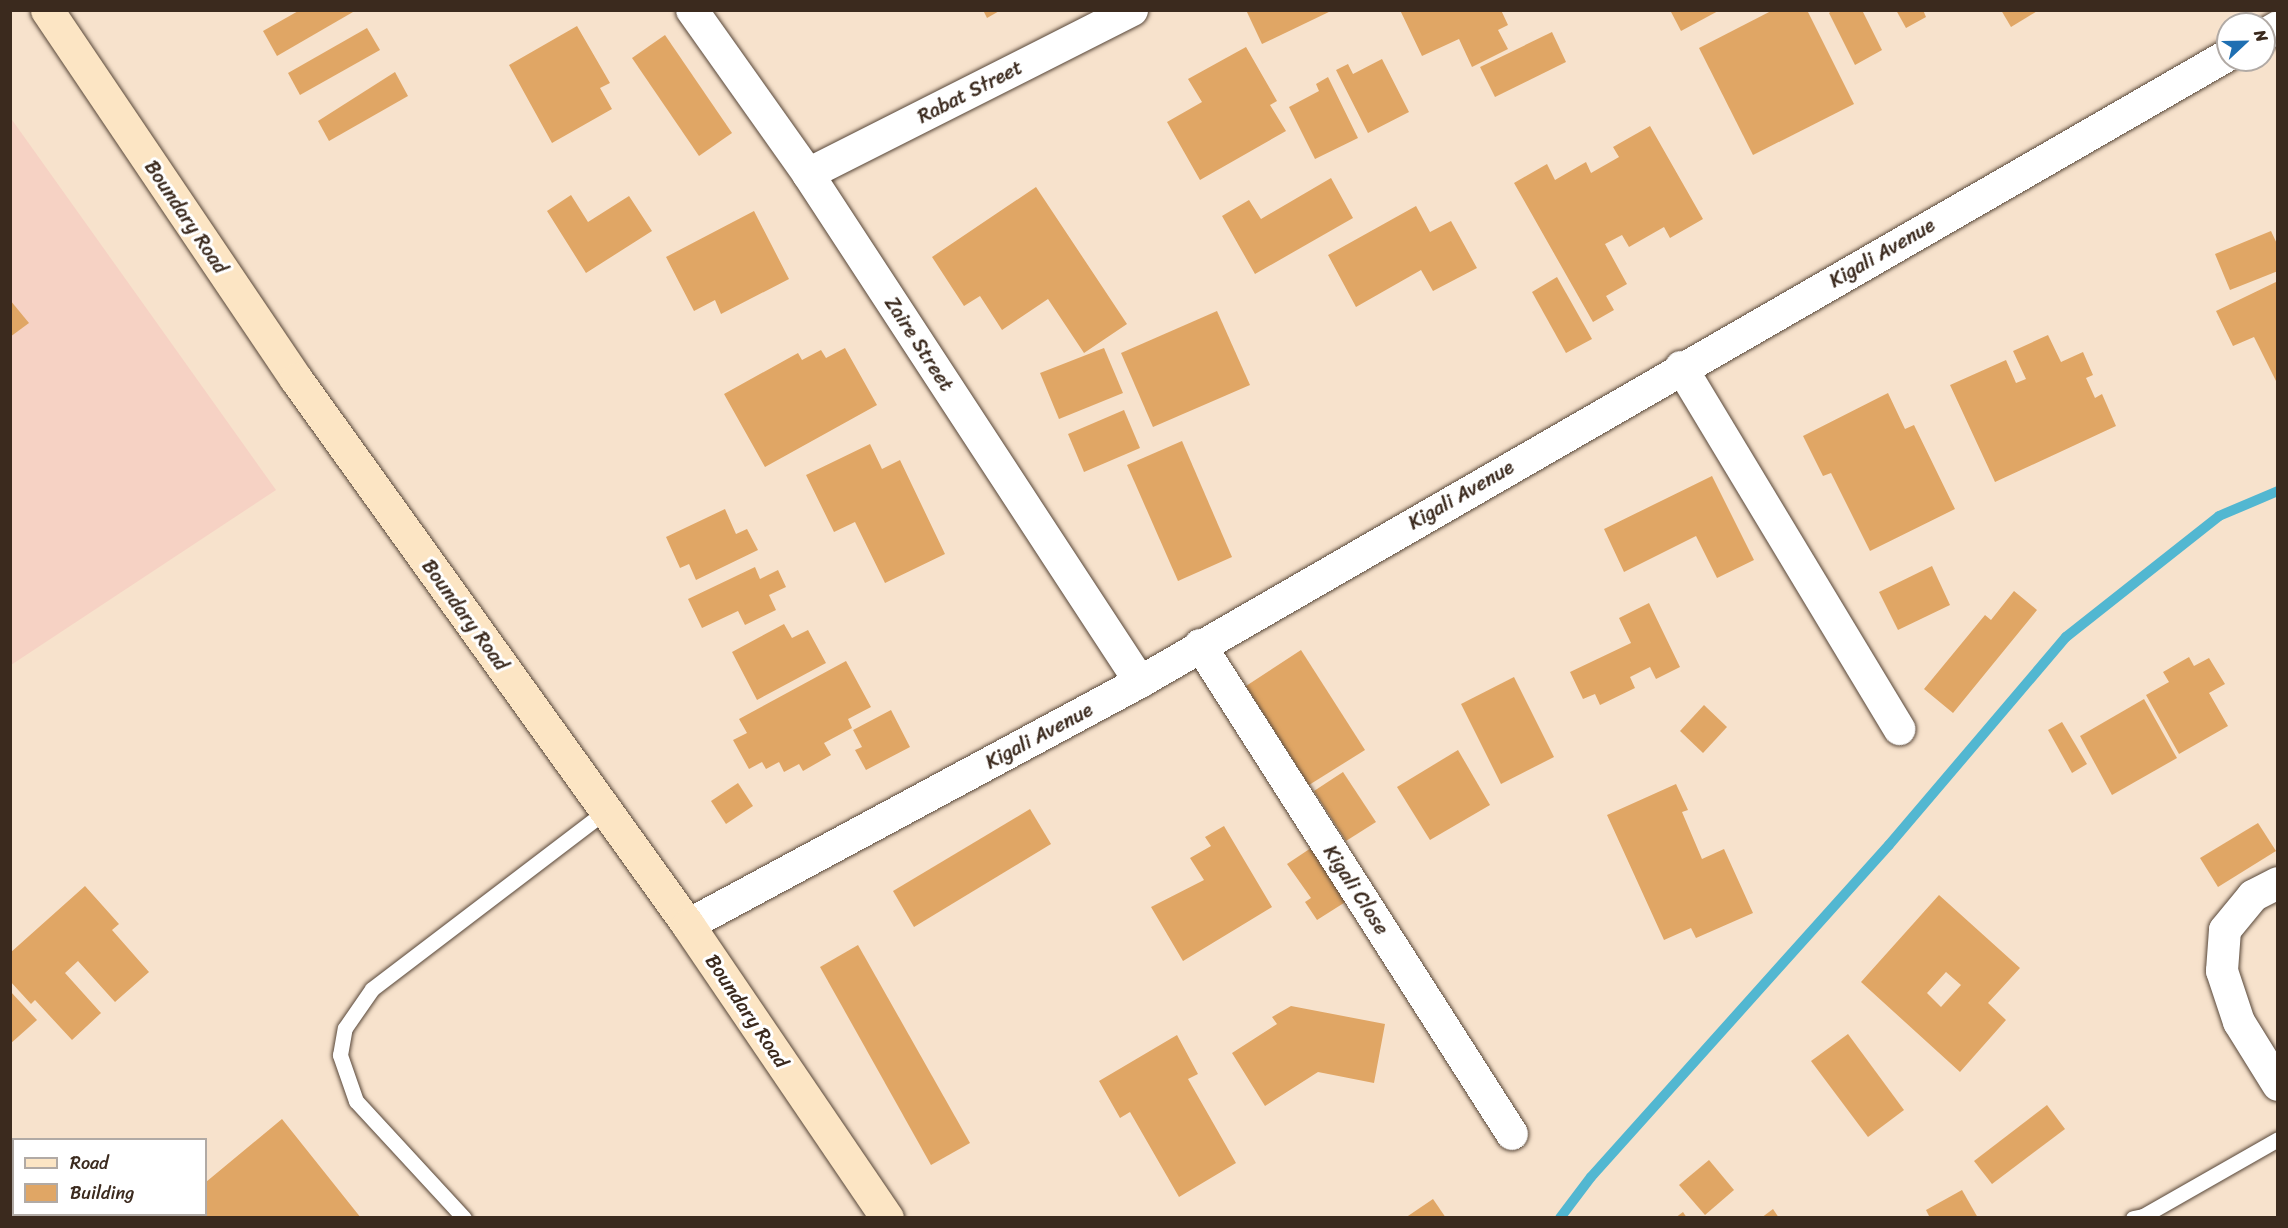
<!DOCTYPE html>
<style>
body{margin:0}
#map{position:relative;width:2288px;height:1228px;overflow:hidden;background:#f7e2cc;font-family:Sriracha,sans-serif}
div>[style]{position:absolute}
.built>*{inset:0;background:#f6d2c4}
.stream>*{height:10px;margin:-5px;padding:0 5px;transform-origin:5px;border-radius:5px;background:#52b7d1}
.building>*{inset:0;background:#e0a665}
.roads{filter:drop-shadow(0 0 2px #574638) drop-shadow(0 0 2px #574638)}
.lane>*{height:15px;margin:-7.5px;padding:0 7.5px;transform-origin:7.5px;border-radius:7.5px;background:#fff}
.street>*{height:32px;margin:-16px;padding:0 16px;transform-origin:16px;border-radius:16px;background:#fff}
.secondary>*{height:33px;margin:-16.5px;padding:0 16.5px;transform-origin:16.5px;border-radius:16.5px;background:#fce5c4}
span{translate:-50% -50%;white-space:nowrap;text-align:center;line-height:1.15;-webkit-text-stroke:6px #fff;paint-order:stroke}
.street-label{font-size:20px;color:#3b2a1e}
.frame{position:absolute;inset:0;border:12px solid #3b2a1e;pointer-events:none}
.legend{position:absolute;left:12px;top:1138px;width:195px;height:78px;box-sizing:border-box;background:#fff;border:2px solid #b1aaa5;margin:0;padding:8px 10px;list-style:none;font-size:18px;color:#3b2a1e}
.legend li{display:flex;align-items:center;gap:12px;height:30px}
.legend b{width:30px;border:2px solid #b1aaa5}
.north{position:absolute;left:2216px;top:12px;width:60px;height:60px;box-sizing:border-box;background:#fff;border:2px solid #b1aaa5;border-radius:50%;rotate:68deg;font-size:16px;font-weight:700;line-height:24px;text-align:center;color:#3b2a1e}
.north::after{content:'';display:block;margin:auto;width:21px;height:27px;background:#1f6fb2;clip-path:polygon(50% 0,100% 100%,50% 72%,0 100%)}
</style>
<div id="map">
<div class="built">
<i style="clip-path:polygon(10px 117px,276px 490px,11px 665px,10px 665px)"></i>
</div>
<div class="stream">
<i style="left:1560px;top:1218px;width:51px;rotate:-52.9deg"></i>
<i style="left:1591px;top:1177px;width:446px;rotate:-48.1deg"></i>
<i style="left:1889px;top:845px;width:273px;rotate:-49.6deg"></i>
<i style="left:2066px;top:637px;width:195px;rotate:-38.3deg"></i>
<i style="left:2219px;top:516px;width:64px;rotate:-23deg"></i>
</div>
<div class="building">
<i style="clip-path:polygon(300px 10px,352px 10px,353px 12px,277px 56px,263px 31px)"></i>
<i style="clip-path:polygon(983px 10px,1001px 10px,987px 18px)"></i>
<i style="clip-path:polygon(1246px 10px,1333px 10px,1262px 44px)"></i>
<i style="clip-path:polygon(1400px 10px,1501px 10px,1508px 25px,1498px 30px,1508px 49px,1472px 67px,1459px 39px,1422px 56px)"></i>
<i style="clip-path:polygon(1670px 10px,1720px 10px,1681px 31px)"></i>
<i style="clip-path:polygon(1773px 10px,1807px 10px,1854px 104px,1753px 155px,1699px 48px)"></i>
<i style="clip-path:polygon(1833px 10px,1862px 10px,1882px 50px,1855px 65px,1829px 13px)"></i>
<i style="clip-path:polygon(1896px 10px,1923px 10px,1926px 17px,1906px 28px)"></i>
<i style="clip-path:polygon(2001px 10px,2039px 10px,2011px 27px)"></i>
<i style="clip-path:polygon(577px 26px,610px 83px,600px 88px,612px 109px,552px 143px,509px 65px)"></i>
<i style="clip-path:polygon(367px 28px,380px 50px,300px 95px,288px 73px)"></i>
<i style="clip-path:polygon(1552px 32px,1566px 62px,1495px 97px,1480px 67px)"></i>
<i style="clip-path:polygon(665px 35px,732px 133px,699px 156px,632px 58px)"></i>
<i style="clip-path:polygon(1246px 47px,1277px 101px,1270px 105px,1286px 131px,1200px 180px,1167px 122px,1202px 102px,1188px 79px)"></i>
<i style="clip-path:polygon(1382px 59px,1409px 112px,1368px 133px,1336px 70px,1348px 64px,1353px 74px)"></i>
<i style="clip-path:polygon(395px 72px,408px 96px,329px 141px,318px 121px)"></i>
<i style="clip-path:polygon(1328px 77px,1358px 138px,1315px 159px,1289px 107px,1319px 91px,1316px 84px)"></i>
<i style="clip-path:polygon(1650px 126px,1703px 219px,1670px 238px,1664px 227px,1629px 247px,1622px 235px,1605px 244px,1627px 284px,1606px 296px,1614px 310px,1593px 322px,1514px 183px,1547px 164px,1555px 180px,1586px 162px,1591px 173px,1619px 157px,1613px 147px)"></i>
<i style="clip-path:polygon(1331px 178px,1353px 218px,1255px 274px,1222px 216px,1249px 200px,1261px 219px)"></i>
<i style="clip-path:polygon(1036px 187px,1127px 324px,1084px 353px,1048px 299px,1002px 330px,980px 296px,964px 306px,932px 257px)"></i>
<i style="clip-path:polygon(571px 195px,588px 222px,629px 196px,652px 231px,586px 273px,547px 211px)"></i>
<i style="clip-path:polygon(1416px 206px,1430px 232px,1451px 221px,1477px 268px,1433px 291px,1421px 270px,1356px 307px,1328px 255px)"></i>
<i style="clip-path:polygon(754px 211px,789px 279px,721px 314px,715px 300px,694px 311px,666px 257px)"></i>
<i style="clip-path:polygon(2271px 231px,2278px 246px,2278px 271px,2230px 290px,2215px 254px)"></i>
<i style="clip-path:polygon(1557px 277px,1592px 339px,1566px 353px,1532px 292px)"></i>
<i style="clip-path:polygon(2278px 281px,2278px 385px,2254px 337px,2233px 346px,2216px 311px)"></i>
<i style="clip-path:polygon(10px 300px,29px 323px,10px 337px)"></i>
<i style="clip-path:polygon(1217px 311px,1250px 385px,1153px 427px,1121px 353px)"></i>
<i style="clip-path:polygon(2048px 335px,2061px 362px,2083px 352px,2093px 375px,2086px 378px,2095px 398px,2102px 394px,2116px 426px,1995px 482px,1950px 385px,2006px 360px,2016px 383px,2026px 379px,2013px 351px)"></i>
<i style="clip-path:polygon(845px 348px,877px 405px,765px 467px,724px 394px,798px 353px,802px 360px,821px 350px,826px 358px)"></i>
<i style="clip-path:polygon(1104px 348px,1123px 393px,1059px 419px,1040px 373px)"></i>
<i style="clip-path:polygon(1888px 393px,1905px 429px,1914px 425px,1955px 509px,1870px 551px,1831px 473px,1823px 476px,1803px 436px)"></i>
<i style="clip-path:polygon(1124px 410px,1140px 448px,1084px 472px,1068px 434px)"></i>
<i style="clip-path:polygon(1182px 441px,1232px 557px,1178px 581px,1127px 465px)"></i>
<i style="clip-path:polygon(870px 444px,882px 469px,900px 460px,945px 554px,885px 583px,855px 522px,834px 532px,806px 475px)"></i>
<i style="clip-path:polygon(1712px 476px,1754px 560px,1717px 578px,1696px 536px,1624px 572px,1604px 529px)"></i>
<i style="clip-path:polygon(725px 509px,736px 534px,747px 529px,758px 550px,696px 580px,689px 564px,680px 568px,666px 537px)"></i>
<i style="clip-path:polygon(1932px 566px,1950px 605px,1898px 630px,1879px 592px)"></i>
<i style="clip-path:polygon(755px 567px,760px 579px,778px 570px,786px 587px,769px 595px,776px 610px,745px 625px,738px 611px,702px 628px,688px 599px)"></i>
<i style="clip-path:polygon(2014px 591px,2037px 610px,1953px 713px,1924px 689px,1985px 615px,1991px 620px)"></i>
<i style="clip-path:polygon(1649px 603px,1680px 667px,1656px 679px,1650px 667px,1630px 677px,1635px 688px,1600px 705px,1595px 694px,1583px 699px,1570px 672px,1631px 643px,1619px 618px)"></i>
<i style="clip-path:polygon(784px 624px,792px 638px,808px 630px,826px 663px,757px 700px,732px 652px)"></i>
<i style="clip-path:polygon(1301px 650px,1365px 750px,1309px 785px,1246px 686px)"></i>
<i style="clip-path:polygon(2189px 657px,2194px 666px,2209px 658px,2225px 684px,2209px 693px,2228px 726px,2179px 754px,2146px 695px,2169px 682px,2163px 672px)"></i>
<i style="clip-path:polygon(846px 661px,871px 707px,848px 719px,852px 728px,824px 743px,831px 755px,803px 771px,799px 764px,784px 772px,779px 762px,766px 769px,762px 762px,749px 769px,733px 740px,747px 733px,739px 719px)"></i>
<i style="clip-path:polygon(1514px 677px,1554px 757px,1501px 784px,1461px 704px)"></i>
<i style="clip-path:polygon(2144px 699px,2177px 758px,2112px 795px,2080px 736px)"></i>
<i style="clip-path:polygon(1704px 705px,1727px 727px,1703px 753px,1680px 731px)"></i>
<i style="clip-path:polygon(891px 710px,910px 747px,866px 770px,855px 750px,862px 747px,853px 730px)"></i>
<i style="clip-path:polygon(2062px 722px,2087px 764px,2072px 773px,2048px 730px)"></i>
<i style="clip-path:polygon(1458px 750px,1490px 805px,1430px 840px,1397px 787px)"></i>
<i style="clip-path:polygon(1343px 772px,1376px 822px,1346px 841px,1314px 791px)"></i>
<i style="clip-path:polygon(738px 783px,753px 806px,726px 824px,711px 801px)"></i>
<i style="clip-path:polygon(1676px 784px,1688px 810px,1682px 812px,1702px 859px,1724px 849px,1753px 913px,1696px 938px,1691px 928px,1664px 940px,1607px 815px)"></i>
<i style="clip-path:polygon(1030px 809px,1051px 844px,914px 927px,893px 891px)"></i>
<i style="clip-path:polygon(2258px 823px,2276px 851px,2218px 887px,2200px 858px)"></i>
<i style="clip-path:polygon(1224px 826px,1272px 907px,1183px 961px,1151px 907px,1204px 880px,1190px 858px,1211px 846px,1205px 837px)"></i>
<i style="clip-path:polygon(1311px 848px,1347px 901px,1317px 920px,1305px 902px,1311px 898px,1287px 864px)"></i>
<i style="clip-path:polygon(85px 886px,119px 924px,112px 930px,149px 972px,115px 1002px,78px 961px,65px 973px,101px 1013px,72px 1040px,35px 1000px,31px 1004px,10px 981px,10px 953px)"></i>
<i style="clip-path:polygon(evenodd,1939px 895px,2020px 968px,1988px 1003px,2006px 1020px,1960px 1072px,1861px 982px,1939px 895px,1946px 972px,1961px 985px,1941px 1007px,1927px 993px,1946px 972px)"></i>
<i style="clip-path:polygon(858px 945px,970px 1143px,931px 1165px,820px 967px)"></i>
<i style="clip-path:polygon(10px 991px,37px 1020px,10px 1044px)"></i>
<i style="clip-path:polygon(1291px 1006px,1385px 1024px,1374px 1083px,1318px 1072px,1265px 1106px,1232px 1053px,1277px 1024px,1272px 1017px)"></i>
<i style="clip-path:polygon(1848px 1034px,1904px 1110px,1868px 1137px,1811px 1061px)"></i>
<i style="clip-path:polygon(1177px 1035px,1198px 1074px,1188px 1079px,1236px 1163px,1179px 1197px,1130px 1112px,1120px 1118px,1099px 1081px)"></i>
<i style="clip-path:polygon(2047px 1105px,2065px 1129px,1992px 1184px,1974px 1161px)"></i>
<i style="clip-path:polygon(282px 1119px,361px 1218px,161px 1218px,206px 1214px,206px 1182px)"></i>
<i style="clip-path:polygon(1709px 1160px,1734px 1190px,1705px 1215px,1679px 1185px)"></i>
<i style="clip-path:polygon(1962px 1190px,1978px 1218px,1930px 1218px,1926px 1210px)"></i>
<i style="clip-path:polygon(1433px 1199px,1446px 1218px,1405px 1218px)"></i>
<i style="clip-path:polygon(1773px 1209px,1779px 1218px,1761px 1218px)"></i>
<i style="clip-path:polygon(1683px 1212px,1687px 1218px,1675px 1218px)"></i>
</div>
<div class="roads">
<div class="lane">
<i style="left:464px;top:1218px;width:159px;rotate:-132.7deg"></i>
<i style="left:356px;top:1101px;width:49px;rotate:-109.2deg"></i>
<i style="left:340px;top:1055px;width:27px;rotate:-80deg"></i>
<i style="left:345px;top:1028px;width:47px;rotate:-55.3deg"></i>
<i style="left:372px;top:989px;width:294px;rotate:-37.3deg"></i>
<i style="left:2133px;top:1218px;width:10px;rotate:-11deg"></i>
<i style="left:2143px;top:1216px;width:155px;rotate:-29.7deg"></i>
</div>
<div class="street">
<i style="left:692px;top:10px;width:201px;rotate:54.7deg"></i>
<i style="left:808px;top:174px;width:607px;rotate:56.83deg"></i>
<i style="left:2264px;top:35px;width:16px;rotate:-30deg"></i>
<i style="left:808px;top:174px;width:363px;rotate:-26.8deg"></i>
<i style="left:1681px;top:367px;width:423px;rotate:58.9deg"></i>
<i style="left:1200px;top:645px;width:580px;rotate:57.46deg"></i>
<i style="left:2278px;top:883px;width:28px;rotate:153deg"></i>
<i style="left:2253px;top:896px;width:44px;rotate:129.5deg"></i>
<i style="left:2225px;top:930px;width:41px;rotate:94.2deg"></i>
<i style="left:2222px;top:971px;width:54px;rotate:71.6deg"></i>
<i style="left:2239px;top:1022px;width:74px;rotate:58.2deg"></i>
<i style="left:688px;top:925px;width:513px;rotate:-28.26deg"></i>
<i style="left:1140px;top:682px;width:1256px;rotate:-29.95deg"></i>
</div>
<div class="secondary">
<i style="left:47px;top:10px;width:445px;rotate:56deg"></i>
<i style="left:296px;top:379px;width:672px;rotate:54.32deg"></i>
<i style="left:688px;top:925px;width:354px;rotate:55.8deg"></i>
</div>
</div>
<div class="street-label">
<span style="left:970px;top:92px;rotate:-27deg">Rabat Street</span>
<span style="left:186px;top:217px;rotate:56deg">Boundary Road</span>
<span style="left:1882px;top:253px;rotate:-30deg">Kigali Avenue</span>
<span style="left:919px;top:344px;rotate:57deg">Zaire Street</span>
<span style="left:1461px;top:495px;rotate:-30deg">Kigali Avenue</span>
<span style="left:465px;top:615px;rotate:54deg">Boundary Road</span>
<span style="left:1039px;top:736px;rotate:-28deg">Kigali Avenue</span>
<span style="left:1356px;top:890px;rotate:57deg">Kigali Close</span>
<span style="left:747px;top:1011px;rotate:56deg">Boundary Road</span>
</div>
<div class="frame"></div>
<ul class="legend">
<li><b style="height:8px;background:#fce5c4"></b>Road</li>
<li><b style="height:16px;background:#e0a665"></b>Building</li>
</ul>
<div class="north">N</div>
</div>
